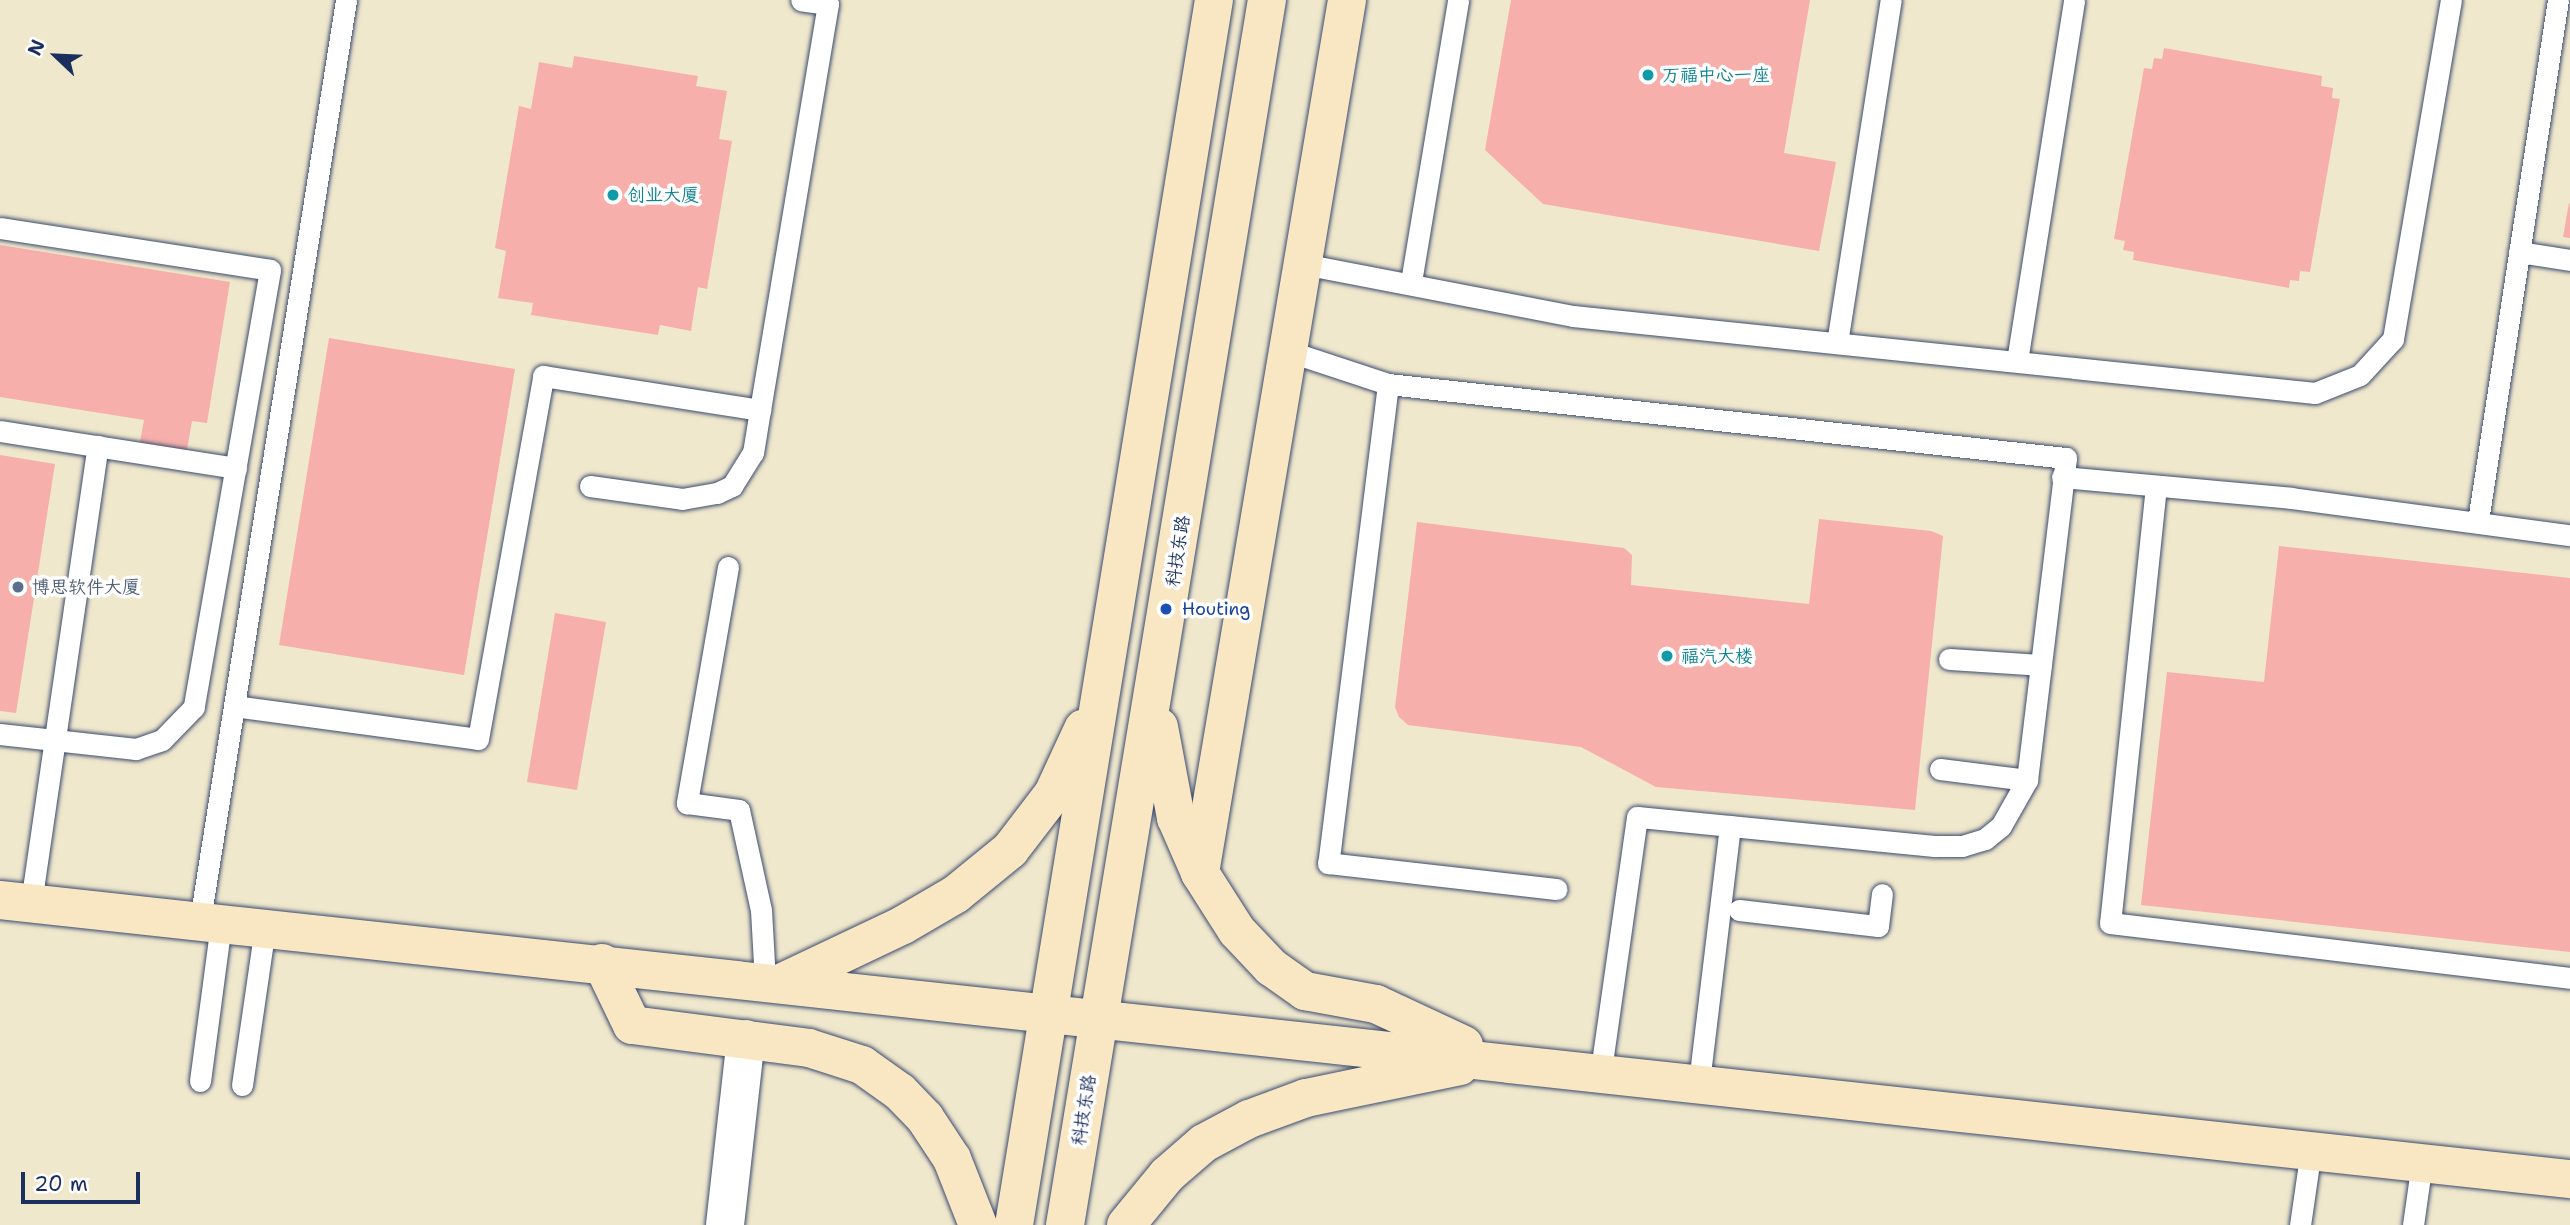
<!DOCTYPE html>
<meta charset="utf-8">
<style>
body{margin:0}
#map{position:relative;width:2570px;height:1225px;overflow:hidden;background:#f0e8cd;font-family:"Shantell Sans","LXGW WenKai TC",sans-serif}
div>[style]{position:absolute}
.building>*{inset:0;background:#f6afab}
.roads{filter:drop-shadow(0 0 2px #3b4b6f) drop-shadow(0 0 2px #3b4b6f)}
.lane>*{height:21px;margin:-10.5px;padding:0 10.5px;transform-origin:10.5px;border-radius:10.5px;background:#fff}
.street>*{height:38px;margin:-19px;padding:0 19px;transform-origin:19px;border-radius:19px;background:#fff}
.secondary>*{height:38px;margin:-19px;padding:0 19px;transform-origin:19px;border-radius:19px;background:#f9e7c3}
.dots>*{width:19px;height:19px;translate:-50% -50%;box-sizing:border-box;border:4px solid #fff;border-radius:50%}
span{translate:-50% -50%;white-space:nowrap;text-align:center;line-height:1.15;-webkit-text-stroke:7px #fff;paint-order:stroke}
.culture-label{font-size:18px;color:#0d838f}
.left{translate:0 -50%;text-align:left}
.street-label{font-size:18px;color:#1b2f5e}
.service-label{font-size:18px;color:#4e5e75}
.transit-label{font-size:18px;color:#164399}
.north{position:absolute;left:21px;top:21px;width:70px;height:70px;-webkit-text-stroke:5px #fff;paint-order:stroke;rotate:293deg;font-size:19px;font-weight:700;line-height:28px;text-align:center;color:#1b2f5e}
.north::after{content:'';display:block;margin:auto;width:24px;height:32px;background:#1b2f5e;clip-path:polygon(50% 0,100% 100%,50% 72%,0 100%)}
.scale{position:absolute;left:21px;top:1172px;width:119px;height:32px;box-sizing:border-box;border:4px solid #1b2f5e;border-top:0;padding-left:9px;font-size:21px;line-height:24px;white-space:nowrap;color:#1b2f5e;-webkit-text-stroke:5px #fff;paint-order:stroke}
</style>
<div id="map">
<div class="building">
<i style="clip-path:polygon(1511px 0,1810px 0,1784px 153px,1836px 162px,1819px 251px,1543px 204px,1485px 150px)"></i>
<i style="clip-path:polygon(2164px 48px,2322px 76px,2321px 86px,2333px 88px,2332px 98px,2340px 99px,2310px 272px,2300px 271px,2299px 281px,2290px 280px,2289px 288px,2133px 260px,2134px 252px,2123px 250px,2125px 241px,2114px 239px,2144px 68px,2152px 69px,2154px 58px,2162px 59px)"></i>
<i style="clip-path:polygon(574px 56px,698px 76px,696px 86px,727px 91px,719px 139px,732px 141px,707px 289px,698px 287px,691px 331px,660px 325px,658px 335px,531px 315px,533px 303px,498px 298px,506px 251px,495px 248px,519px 106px,531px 109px,539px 62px,572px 68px)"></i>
<i style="clip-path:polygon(2569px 203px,2570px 204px,2570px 238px,2563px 237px)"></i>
<i style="clip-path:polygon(0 245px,230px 282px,207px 423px,192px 421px,187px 450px,140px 442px,144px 420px,0 397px)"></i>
<i style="clip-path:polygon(329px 338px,515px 369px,464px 675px,279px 645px)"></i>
<i style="clip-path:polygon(0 455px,55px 464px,16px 713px,0 711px)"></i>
<i style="clip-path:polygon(1819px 519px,1931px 531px,1943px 536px,1915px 810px,1656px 787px,1581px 747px,1408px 725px,1399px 717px,1395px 707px,1417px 522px,1624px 548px,1632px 555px,1631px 585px,1809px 604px)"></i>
<i style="clip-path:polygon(2279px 546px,2570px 578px,2570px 952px,2141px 905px,2167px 672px,2264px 682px)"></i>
<i style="clip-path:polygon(555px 613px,606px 622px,577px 790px,527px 782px)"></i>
</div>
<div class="roads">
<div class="lane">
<i style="left:0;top:228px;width:273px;rotate:8.8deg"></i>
<i style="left:270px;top:270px;width:444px;rotate:99.9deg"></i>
<i style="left:194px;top:707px;width:46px;rotate:134.1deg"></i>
<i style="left:162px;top:740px;width:28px;rotate:161deg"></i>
<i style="left:136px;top:749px;width:137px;rotate:-173.7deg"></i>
<i style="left:2519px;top:252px;width:52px;rotate:8.9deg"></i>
<i style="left:1303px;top:264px;width:275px;rotate:10.9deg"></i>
<i style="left:1573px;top:316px;width:746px;rotate:5.92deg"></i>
<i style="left:2315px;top:393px;width:48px;rotate:-21.8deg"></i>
<i style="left:2360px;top:375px;width:49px;rotate:-47.5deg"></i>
<i style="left:2393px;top:339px;width:344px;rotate:-80.3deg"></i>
<i style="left:1411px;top:282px;width:286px;rotate:-80.5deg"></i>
<i style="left:1837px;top:343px;width:347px;rotate:-81.1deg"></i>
<i style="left:1288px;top:351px;width:105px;rotate:18.3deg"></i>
<i style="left:1388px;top:384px;width:682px;rotate:6.23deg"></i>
<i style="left:2066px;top:458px;width:324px;rotate:96.9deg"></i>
<i style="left:2027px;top:780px;width:53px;rotate:119.5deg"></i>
<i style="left:2001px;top:826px;width:21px;rotate:141deg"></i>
<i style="left:1985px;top:839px;width:24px;rotate:163deg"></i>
<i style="left:1962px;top:846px;width:28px;rotate:180deg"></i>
<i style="left:1934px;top:846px;width:298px;rotate:-174.4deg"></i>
<i style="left:1637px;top:817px;width:257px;rotate:98.1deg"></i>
<i style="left:2017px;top:361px;width:365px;rotate:-81deg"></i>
<i style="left:1388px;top:384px;width:483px;rotate:97.1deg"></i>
<i style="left:1328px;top:863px;width:230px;rotate:6.5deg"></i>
<i style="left:0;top:431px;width:239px;rotate:8.9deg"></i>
<i style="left:2062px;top:477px;width:230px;rotate:5.2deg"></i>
<i style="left:2291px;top:498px;width:281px;rotate:7.6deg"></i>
<i style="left:590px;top:486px;width:93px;rotate:8deg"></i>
<i style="left:682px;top:499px;width:36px;rotate:-10deg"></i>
<i style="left:717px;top:493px;width:17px;rotate:-25deg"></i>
<i style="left:732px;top:486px;width:39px;rotate:-58deg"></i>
<i style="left:753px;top:453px;width:44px;rotate:-80.8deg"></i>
<i style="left:2156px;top:486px;width:439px;rotate:96deg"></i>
<i style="left:2110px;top:923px;width:463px;rotate:6.8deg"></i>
<i style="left:2478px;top:521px;width:527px;rotate:-81.27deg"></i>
<i style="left:728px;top:567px;width:240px;rotate:99.9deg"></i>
<i style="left:687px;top:803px;width:52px;rotate:7.7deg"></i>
<i style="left:739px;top:810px;width:102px;rotate:77.6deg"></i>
<i style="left:761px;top:910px;width:72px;rotate:86.8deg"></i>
<i style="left:1949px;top:659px;width:92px;rotate:3.7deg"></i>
<i style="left:234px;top:706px;width:246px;rotate:7.7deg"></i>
<i style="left:478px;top:739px;width:369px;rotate:-79.8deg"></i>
<i style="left:543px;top:376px;width:220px;rotate:8.9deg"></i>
<i style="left:760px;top:410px;width:412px;rotate:-80.5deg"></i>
<i style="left:828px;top:4px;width:27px;rotate:-172deg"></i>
<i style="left:1940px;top:769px;width:88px;rotate:7.2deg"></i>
<i style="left:31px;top:903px;width:462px;rotate:-81.7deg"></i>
<i style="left:1739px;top:910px;width:140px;rotate:6.6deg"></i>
<i style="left:1878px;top:926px;width:32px;rotate:-83deg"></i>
<i style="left:200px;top:920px;width:932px;rotate:-80.98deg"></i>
<i style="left:200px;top:1081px;width:159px;rotate:-82.4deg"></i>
<i style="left:1699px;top:1082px;width:258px;rotate:-83.1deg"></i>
<i style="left:242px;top:1085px;width:160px;rotate:-81.7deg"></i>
<i style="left:2300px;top:1225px;width:76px;rotate:-81.7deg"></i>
<i style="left:2413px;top:1225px;width:64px;rotate:-81.9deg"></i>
</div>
<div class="street">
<i style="left:725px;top:1225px;width:187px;rotate:-83.6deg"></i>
</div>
<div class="secondary">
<i style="left:1159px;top:727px;width:93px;rotate:79.4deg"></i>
<i style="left:1176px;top:818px;width:60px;rotate:66.4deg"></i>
<i style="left:1200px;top:873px;width:69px;rotate:57.5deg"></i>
<i style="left:1237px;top:931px;width:50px;rotate:46.6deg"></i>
<i style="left:1271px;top:967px;width:42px;rotate:35.2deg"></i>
<i style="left:1305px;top:991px;width:72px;rotate:10.4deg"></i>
<i style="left:1376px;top:1004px;width:97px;rotate:25deg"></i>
<i style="left:1200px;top:873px;width:885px;rotate:-80.44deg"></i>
<i style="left:0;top:900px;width:2585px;rotate:6.2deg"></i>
<i style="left:602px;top:963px;width:69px;rotate:64.2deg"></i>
<i style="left:632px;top:1025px;width:178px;rotate:7.4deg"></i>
<i style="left:809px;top:1048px;width:56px;rotate:17.8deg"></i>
<i style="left:862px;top:1065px;width:47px;rotate:35.4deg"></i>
<i style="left:900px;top:1092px;width:36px;rotate:46deg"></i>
<i style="left:925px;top:1118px;width:49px;rotate:56.6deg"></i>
<i style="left:952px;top:1159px;width:71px;rotate:68.5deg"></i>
<i style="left:781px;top:983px;width:135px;rotate:-25.4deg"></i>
<i style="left:903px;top:925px;width:61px;rotate:-30.3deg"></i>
<i style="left:956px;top:894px;width:70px;rotate:-39.2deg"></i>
<i style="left:1010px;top:850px;width:71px;rotate:-52.5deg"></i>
<i style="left:1053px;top:794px;width:72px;rotate:-65.2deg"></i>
<i style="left:1014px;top:1225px;width:1241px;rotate:-80.73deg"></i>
<i style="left:1065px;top:1225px;width:1242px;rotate:-80.64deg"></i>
<i style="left:1126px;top:1225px;width:65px;rotate:-50.6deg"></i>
<i style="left:1167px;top:1175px;width:49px;rotate:-40.9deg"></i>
<i style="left:1204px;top:1143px;width:51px;rotate:-28.1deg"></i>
<i style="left:1249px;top:1119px;width:61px;rotate:-20.2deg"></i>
<i style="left:1306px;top:1098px;width:157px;rotate:-11.7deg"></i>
</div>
</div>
<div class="dots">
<i style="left:1648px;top:75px;background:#0f9aa8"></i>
<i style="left:613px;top:195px;background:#0f9aa8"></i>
<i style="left:18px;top:587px;background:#5c6f8a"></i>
<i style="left:1166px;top:609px;background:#1a4fb4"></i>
<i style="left:1667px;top:656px;background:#0f9aa8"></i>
</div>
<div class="culture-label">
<span class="left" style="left:1662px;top:75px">万福中心一座</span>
<span class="left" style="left:627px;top:195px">创业大厦</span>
<span class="left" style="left:1681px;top:656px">福汽大楼</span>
</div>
<div class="street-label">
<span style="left:1178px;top:551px;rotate:-81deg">科技东路</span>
<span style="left:1084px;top:1110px;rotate:-81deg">科技东路</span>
</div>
<div class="service-label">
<span class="left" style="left:32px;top:587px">博思软件大厦</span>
</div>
<div class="transit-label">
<span class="left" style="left:1182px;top:609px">Houting</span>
</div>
<div class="north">N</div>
<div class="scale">20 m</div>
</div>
